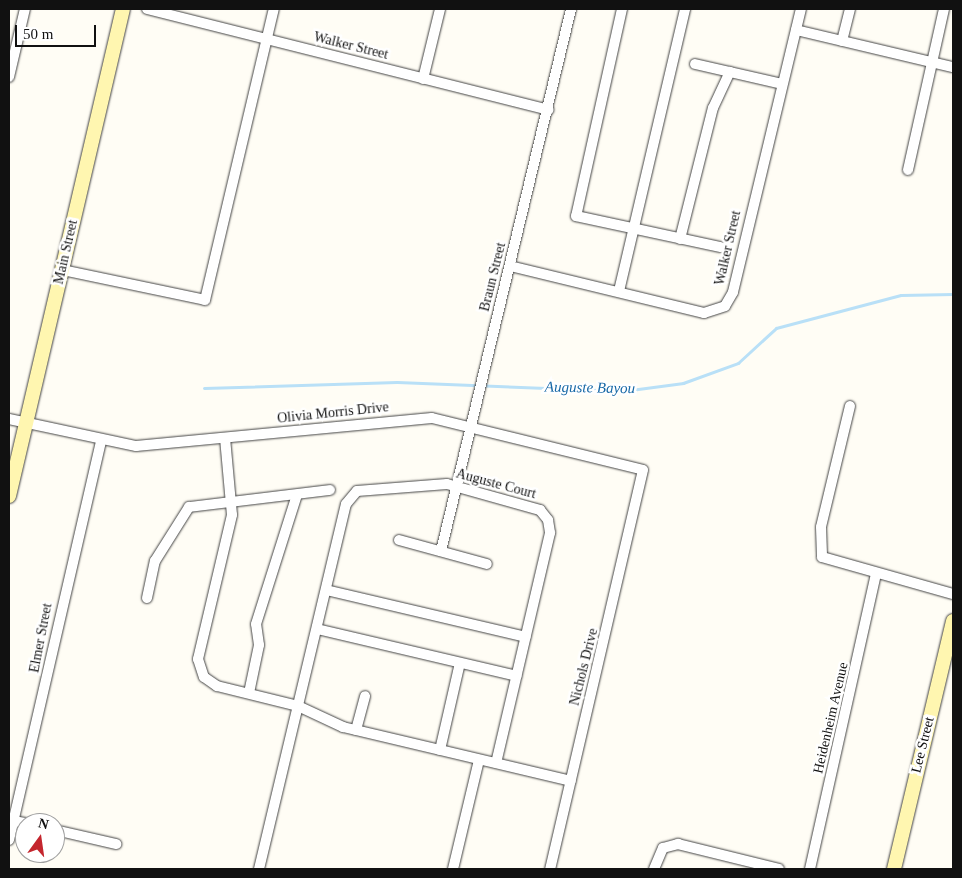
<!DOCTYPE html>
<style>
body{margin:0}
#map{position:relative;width:962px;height:878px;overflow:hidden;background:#fffdf5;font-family:"Times New Roman",serif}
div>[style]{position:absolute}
.stream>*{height:3px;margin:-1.5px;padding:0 1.5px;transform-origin:1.5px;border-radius:1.5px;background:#b9e0f7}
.roads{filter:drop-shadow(0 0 1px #444) drop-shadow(0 0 1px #444)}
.street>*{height:10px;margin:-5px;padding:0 5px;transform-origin:5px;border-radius:5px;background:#fff}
.secondary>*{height:14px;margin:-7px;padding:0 7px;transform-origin:7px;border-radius:7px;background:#fff6b0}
span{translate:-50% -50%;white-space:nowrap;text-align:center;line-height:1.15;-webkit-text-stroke:5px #fff;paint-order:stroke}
.street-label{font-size:14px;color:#111}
.water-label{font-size:15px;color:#1768a6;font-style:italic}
.frame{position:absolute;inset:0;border:10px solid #111;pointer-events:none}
.north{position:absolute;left:15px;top:813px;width:50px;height:50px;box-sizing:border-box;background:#fff;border:1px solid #a0a0a0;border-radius:50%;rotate:14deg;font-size:14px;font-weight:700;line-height:20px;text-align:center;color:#111}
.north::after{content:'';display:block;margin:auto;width:18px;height:22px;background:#c4262e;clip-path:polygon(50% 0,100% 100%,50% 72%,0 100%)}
.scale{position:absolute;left:15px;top:25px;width:81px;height:22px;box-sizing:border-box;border:2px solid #111;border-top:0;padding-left:6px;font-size:15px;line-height:18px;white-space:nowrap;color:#111;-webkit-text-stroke:4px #fff;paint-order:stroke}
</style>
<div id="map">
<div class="stream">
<i style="left:204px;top:388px;width:193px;rotate:-1.8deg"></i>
<i style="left:397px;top:382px;width:226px;rotate:2.3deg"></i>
<i style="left:623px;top:391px;width:61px;rotate:-7.6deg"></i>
<i style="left:683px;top:383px;width:59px;rotate:-20deg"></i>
<i style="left:738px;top:363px;width:52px;rotate:-42.6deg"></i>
<i style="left:776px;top:328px;width:129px;rotate:-14.8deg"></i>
<i style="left:901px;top:295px;width:52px;rotate:-1.1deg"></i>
</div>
<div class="roads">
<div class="street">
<i style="left:147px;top:9px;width:414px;rotate:14.1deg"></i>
<i style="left:622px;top:9px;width:212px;rotate:102.5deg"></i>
<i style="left:576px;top:216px;width:148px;rotate:12.1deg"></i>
<i style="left:796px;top:30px;width:161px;rotate:13.3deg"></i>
<i style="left:842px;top:41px;width:33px;rotate:-76deg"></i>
<i style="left:695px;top:64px;width:89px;rotate:12.9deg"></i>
<i style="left:9px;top:77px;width:70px;rotate:-76.8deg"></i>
<i style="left:423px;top:79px;width:72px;rotate:-76.3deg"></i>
<i style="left:908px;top:170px;width:165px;rotate:-77.4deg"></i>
<i style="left:680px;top:239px;width:135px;rotate:-75.9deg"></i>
<i style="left:713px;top:108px;width:40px;rotate:-65deg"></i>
<i style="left:510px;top:266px;width:200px;rotate:13.6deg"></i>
<i style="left:704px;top:313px;width:22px;rotate:-18deg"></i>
<i style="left:725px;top:306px;width:16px;rotate:-60deg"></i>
<i style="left:733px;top:292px;width:291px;rotate:-76.5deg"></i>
<i style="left:62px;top:270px;width:146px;rotate:11.8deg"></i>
<i style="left:205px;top:300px;width:299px;rotate:-76.7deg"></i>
<i style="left:619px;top:291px;width:290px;rotate:-76.8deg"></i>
<i style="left:850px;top:406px;width:124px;rotate:103.5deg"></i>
<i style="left:821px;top:527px;width:30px;rotate:88deg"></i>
<i style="left:822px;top:557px;width:136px;rotate:15.8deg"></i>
<i style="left:9px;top:419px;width:130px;rotate:12deg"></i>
<i style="left:136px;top:446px;width:297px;rotate:-5.4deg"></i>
<i style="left:432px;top:418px;width:217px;rotate:13.8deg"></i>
<i style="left:643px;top:470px;width:410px;rotate:103.1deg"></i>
<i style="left:225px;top:438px;width:77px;rotate:84.8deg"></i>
<i style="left:232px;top:515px;width:148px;rotate:103.3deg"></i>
<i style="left:198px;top:659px;width:19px;rotate:72deg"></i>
<i style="left:204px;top:677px;width:16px;rotate:35deg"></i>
<i style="left:217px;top:686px;width:83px;rotate:13.9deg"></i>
<i style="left:298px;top:706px;width:50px;rotate:25deg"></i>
<i style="left:343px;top:727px;width:234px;rotate:13.3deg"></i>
<i style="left:399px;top:540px;width:91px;rotate:15.3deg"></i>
<i style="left:441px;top:551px;width:557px;rotate:-76.51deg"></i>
<i style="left:326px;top:590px;width:205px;rotate:13.2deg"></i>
<i style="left:147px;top:598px;width:38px;rotate:-78deg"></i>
<i style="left:155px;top:561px;width:64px;rotate:-57.8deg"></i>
<i style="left:189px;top:507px;width:142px;rotate:-6.9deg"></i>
<i style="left:317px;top:629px;width:205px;rotate:13.2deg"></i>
<i style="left:249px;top:693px;width:49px;rotate:-78.2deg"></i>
<i style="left:259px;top:645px;width:21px;rotate:-98deg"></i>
<i style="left:256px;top:624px;width:135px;rotate:-72.4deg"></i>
<i style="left:356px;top:730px;width:35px;rotate:-75deg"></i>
<i style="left:440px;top:750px;width:89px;rotate:-77.1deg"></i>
<i style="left:13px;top:821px;width:12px;rotate:9deg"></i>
<i style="left:55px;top:830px;width:63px;rotate:12.9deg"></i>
<i style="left:9px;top:840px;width:409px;rotate:-77deg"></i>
<i style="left:259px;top:869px;width:375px;rotate:-76.6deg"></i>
<i style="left:346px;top:504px;width:17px;rotate:-50deg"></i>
<i style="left:357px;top:491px;width:90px;rotate:-4.4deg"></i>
<i style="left:447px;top:484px;width:97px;rotate:15.6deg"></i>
<i style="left:540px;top:510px;width:13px;rotate:51deg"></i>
<i style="left:548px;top:520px;width:13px;rotate:81deg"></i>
<i style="left:550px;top:533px;width:236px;rotate:103.2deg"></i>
<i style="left:453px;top:869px;width:112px;rotate:-76.6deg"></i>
<i style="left:654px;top:869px;width:23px;rotate:-67deg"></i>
<i style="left:663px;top:848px;width:16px;rotate:-15deg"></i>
<i style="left:678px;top:844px;width:104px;rotate:13.9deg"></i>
<i style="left:810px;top:869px;width:303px;rotate:-77.4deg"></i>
</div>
<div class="secondary">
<i style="left:9px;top:496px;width:500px;rotate:-76.83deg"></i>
<i style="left:894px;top:869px;width:255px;rotate:-76.6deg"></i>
</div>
</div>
<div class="street-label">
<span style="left:351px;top:46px;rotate:14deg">Walker Street</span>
<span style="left:728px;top:248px;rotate:-77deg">Walker Street</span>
<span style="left:66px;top:252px;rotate:-77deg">Main Street</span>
<span style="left:493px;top:277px;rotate:-76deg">Braun Street</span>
<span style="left:333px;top:413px;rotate:-6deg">Olivia Morris Drive</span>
<span style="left:496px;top:484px;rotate:15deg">Auguste Court</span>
<span style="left:41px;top:638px;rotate:-79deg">Elmer Street</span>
<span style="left:584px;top:667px;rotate:-76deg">Nichols Drive</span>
<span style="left:831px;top:718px;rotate:-77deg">Heidenheim Avenue</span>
<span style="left:923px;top:745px;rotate:-76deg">Lee Street</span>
</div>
<div class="water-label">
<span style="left:590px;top:388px;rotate:1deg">Auguste Bayou</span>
</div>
<div class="frame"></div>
<div class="north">N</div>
<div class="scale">50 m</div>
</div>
